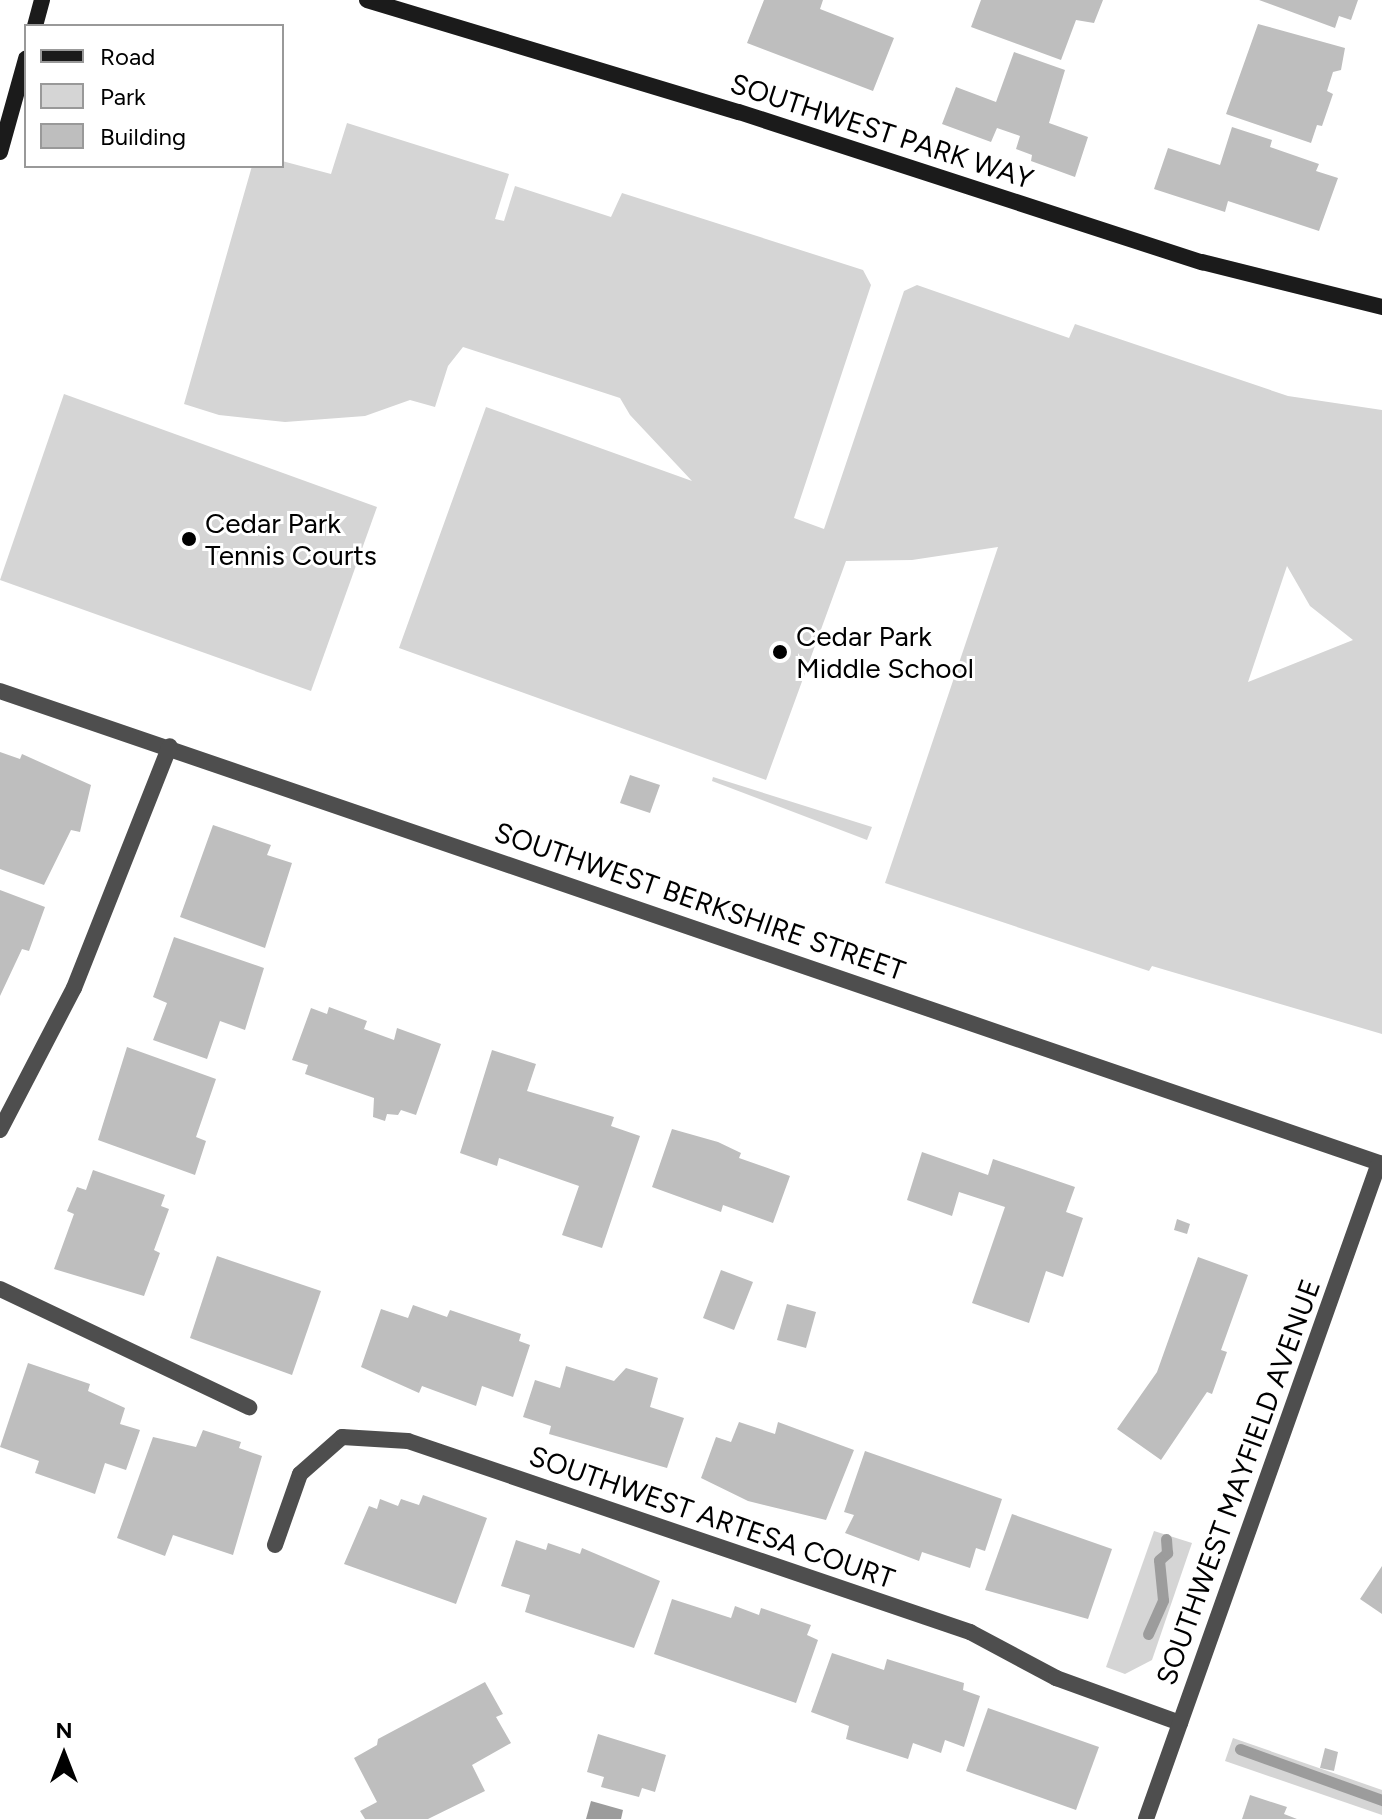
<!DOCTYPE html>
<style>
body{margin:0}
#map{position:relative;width:1382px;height:1819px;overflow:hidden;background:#fff;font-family:Figtree,sans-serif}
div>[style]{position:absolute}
.green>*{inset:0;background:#d5d5d5}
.water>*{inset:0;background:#9c9c9c}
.stream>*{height:11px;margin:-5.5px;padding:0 5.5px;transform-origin:5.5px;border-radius:5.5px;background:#9c9c9c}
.building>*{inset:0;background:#bebebe}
.street>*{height:16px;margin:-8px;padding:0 8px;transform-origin:8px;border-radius:8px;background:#4e4e4e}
.secondary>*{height:16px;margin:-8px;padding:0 8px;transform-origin:8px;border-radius:8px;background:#1b1b1b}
.dots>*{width:22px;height:22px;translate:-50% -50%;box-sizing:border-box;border:4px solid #fff;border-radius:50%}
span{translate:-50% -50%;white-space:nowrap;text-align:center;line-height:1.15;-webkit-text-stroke:6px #fff;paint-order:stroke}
.street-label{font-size:28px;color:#000}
.poi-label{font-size:28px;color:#000}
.left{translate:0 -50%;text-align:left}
.legend{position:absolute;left:24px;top:24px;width:260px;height:144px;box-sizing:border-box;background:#fff;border:2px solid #999;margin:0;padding:10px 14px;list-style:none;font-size:24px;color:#000}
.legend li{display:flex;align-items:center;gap:16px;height:40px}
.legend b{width:40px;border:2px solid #999}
.north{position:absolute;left:24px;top:1715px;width:80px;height:80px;-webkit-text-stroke:6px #fff;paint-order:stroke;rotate:0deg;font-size:22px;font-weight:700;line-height:32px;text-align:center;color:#000}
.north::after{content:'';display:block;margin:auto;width:28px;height:36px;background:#000;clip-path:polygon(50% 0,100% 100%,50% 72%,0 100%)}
</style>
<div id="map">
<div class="green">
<i style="clip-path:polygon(evenodd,347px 123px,509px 174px,495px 219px,504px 221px,515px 186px,611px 217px,622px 193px,863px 270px,871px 285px,794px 518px,824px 529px,904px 291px,917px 285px,1069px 338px,1075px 324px,1288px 396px,1382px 410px,1382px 1034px,1152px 966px,1149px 971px,885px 883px,998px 547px,912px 560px,846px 561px,766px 780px,399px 648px,486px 407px,692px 481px,630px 415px,620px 398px,463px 347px,448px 366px,435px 407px,410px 400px,365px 416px,285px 422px,219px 415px,184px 404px,252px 166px,282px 166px,282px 161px,331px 174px,347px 123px,1287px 566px,1310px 606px,1353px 640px,1248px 682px,1287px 566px)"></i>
<i style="clip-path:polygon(64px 394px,377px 507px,311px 691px,0 580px)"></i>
<i style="clip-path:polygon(713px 777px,872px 827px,867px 840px,712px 781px)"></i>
<i style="clip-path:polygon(1154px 1531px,1192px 1543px,1152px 1660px,1125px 1674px,1106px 1667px)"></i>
<i style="clip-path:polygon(1233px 1738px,1382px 1790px,1382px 1815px,1225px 1761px)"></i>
</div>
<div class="water">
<i style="clip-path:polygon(591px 1801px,623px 1810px,621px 1819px,586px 1819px)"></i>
</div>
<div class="stream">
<i style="left:1148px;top:1634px;width:37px;rotate:-66deg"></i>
<i style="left:1163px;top:1600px;width:40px;rotate:-95.7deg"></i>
<i style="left:1159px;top:1560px;width:11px;rotate:-41deg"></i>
<i style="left:1167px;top:1553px;width:14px;rotate:-94deg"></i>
<i style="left:1240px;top:1749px;width:151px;rotate:19.8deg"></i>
</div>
<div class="building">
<i style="clip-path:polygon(764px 0,823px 0,820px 9px,894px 38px,873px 91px,747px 43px)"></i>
<i style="clip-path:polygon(981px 0,1103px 0,1094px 23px,1076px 20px,1061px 60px,971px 27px)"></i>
<i style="clip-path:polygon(1259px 0,1358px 0,1351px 20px,1339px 16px,1335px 28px)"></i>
<i style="clip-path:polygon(1258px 24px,1345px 48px,1341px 70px,1333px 72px,1327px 91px,1333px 94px,1322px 126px,1317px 125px,1311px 143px,1226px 114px)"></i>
<i style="clip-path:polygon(1014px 52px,1065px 70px,1049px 123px,1088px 137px,1075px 177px,1031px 161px,1032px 155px,1016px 149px,1020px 136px,997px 128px,991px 142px,942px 124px,956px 87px,996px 102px)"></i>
<i style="clip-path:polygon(1232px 127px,1272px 140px,1270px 147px,1319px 164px,1316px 171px,1338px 178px,1319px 231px,1228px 201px,1225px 212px,1154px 189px,1168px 148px,1220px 165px)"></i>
<i style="clip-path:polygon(0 752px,20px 759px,22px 754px,91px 785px,80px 832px,71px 830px,44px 885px,0 869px)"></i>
<i style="clip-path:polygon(630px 775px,660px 785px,650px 813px,620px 803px)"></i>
<i style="clip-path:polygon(213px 825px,271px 845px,267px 855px,292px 863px,265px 948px,180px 917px)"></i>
<i style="clip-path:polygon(0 890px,45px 907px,29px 951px,22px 949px,0 996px)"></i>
<i style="clip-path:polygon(174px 937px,264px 968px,245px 1030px,220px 1021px,207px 1059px,153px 1040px,167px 1003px,153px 997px)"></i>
<i style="clip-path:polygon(329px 1007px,367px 1021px,364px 1029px,394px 1040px,397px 1028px,441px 1044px,416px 1115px,401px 1110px,398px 1115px,387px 1114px,385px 1121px,373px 1117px,374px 1098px,305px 1074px,308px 1065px,292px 1060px,311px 1008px,327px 1014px)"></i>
<i style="clip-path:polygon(127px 1047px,216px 1079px,196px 1137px,206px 1141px,195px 1175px,98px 1140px)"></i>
<i style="clip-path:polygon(492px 1050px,536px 1064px,527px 1091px,614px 1117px,611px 1126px,640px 1136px,602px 1248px,562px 1235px,579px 1186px,499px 1158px,497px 1166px,460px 1153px)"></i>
<i style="clip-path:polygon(672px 1129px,718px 1142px,741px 1153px,739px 1158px,790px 1176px,773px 1223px,723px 1205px,721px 1212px,652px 1187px)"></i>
<i style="clip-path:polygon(922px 1152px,988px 1175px,993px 1159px,1075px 1187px,1066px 1212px,1083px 1218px,1063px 1277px,1046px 1271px,1029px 1323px,972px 1303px,1005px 1207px,959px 1192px,952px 1216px,907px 1200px)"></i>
<i style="clip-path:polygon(93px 1170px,165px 1195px,161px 1206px,169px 1209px,154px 1250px,160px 1253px,144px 1296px,54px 1269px,74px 1214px,67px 1211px,77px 1187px,86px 1190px)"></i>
<i style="clip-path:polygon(1177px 1219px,1190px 1224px,1187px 1234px,1174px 1230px)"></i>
<i style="clip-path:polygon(217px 1256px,321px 1291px,292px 1375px,190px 1338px)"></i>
<i style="clip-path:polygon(1198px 1257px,1248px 1275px,1221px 1350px,1227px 1352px,1212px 1394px,1207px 1392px,1161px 1460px,1117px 1429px,1157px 1372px)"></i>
<i style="clip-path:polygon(721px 1270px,753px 1282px,734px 1330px,703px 1318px)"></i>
<i style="clip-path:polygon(787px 1304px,816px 1312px,806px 1348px,777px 1340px)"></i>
<i style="clip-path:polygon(413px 1305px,447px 1317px,450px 1310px,521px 1334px,519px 1341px,530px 1345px,513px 1397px,482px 1386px,476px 1406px,422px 1386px,419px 1393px,361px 1367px,381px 1309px,408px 1318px)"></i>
<i style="clip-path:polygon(28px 1363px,90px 1384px,88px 1391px,125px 1408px,120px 1424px,140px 1430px,126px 1470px,105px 1463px,95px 1494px,35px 1473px,39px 1461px,0 1447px)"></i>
<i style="clip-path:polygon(566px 1366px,614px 1381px,626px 1368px,658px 1378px,650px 1407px,684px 1418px,667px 1468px,549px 1434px,551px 1426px,523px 1417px,535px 1380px,560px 1388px)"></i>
<i style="clip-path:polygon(739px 1422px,775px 1434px,778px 1422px,854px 1450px,826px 1520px,748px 1501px,701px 1478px,716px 1437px,731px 1442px)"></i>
<i style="clip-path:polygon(203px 1430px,241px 1442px,239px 1448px,262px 1456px,233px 1555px,173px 1535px,165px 1556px,117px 1538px,153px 1437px,196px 1447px)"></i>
<i style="clip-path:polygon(865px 1451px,1002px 1499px,985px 1551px,976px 1548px,970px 1568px,922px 1552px,919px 1561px,845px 1533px,854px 1515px,844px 1512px)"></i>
<i style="clip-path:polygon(423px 1495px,487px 1518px,456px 1604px,344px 1564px,369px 1506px,377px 1509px,380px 1499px,398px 1506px,401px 1499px,419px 1505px)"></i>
<i style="clip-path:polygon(1012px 1514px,1112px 1549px,1088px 1619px,985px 1590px)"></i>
<i style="clip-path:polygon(516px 1540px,546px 1550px,548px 1543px,580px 1554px,582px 1548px,660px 1581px,634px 1648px,525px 1612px,530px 1595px,501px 1586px)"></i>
<i style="clip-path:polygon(1382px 1566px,1382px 1614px,1360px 1599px)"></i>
<i style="clip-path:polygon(672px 1599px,731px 1618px,735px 1606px,759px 1615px,761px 1608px,811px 1625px,807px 1635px,818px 1640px,796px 1703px,654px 1654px)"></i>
<i style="clip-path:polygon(832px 1653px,884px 1670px,887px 1659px,964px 1683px,963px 1690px,980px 1696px,964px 1747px,945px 1740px,941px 1753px,913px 1743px,908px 1759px,846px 1739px,849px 1726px,811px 1712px)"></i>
<i style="clip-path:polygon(485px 1682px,503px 1714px,496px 1717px,511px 1743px,472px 1765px,485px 1791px,428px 1819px,365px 1819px,360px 1811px,377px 1802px,354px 1758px,377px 1745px,378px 1739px)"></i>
<i style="clip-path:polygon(988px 1708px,1099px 1747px,1076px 1810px,966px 1771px)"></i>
<i style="clip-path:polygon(598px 1734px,666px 1755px,655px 1792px,642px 1788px,639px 1797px,601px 1787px,604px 1777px,587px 1772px)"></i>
<i style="clip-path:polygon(1325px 1748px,1338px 1752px,1334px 1771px,1320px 1768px)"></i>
<i style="clip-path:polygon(1250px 1795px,1287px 1807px,1284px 1814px,1297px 1819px,1242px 1819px)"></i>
</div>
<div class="street">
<i style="left:0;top:691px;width:1461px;rotate:18.89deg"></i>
<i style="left:0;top:1130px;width:160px;rotate:-62.5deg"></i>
<i style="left:74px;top:988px;width:260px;rotate:-68.4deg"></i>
<i style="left:0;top:1289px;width:276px;rotate:25.4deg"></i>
<i style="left:275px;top:1545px;width:75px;rotate:-70.6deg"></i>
<i style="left:300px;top:1474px;width:56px;rotate:-41.4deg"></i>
<i style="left:342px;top:1437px;width:66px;rotate:3.5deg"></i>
<i style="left:408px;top:1441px;width:594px;rotate:18.77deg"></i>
<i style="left:970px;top:1632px;width:98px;rotate:28.1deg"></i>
<i style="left:1056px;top:1678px;width:132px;rotate:19.9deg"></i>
<i style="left:1146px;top:1819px;width:696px;rotate:-70.45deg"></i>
</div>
<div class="secondary">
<i style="left:367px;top:0;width:388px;rotate:16.8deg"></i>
<i style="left:739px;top:112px;width:487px;rotate:18deg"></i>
<i style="left:1202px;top:262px;width:186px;rotate:14deg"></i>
<i style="left:35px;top:26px;width:27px;rotate:-75deg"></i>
<i style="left:0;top:152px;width:97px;rotate:-74.4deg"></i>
</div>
<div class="dots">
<i style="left:189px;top:539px;background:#000"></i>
<i style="left:780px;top:652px;background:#000"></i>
</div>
<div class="street-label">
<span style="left:882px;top:131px;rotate:18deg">SOUTHWEST PARK WAY</span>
<span style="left:700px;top:901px;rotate:19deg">SOUTHWEST BERKSHIRE STREET</span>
<span style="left:1238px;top:1482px;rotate:-70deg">SOUTHWEST MAYFIELD AVENUE</span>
<span style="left:712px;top:1517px;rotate:19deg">SOUTHWEST ARTESA COURT</span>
</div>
<div class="poi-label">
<span class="left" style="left:205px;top:539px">Cedar Park<br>Tennis Courts</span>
<span class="left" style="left:796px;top:652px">Cedar Park<br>Middle School</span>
</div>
<ul class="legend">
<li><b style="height:10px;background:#1b1b1b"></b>Road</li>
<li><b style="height:22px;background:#d5d5d5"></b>Park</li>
<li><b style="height:22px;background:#bebebe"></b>Building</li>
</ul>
<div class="north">N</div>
</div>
